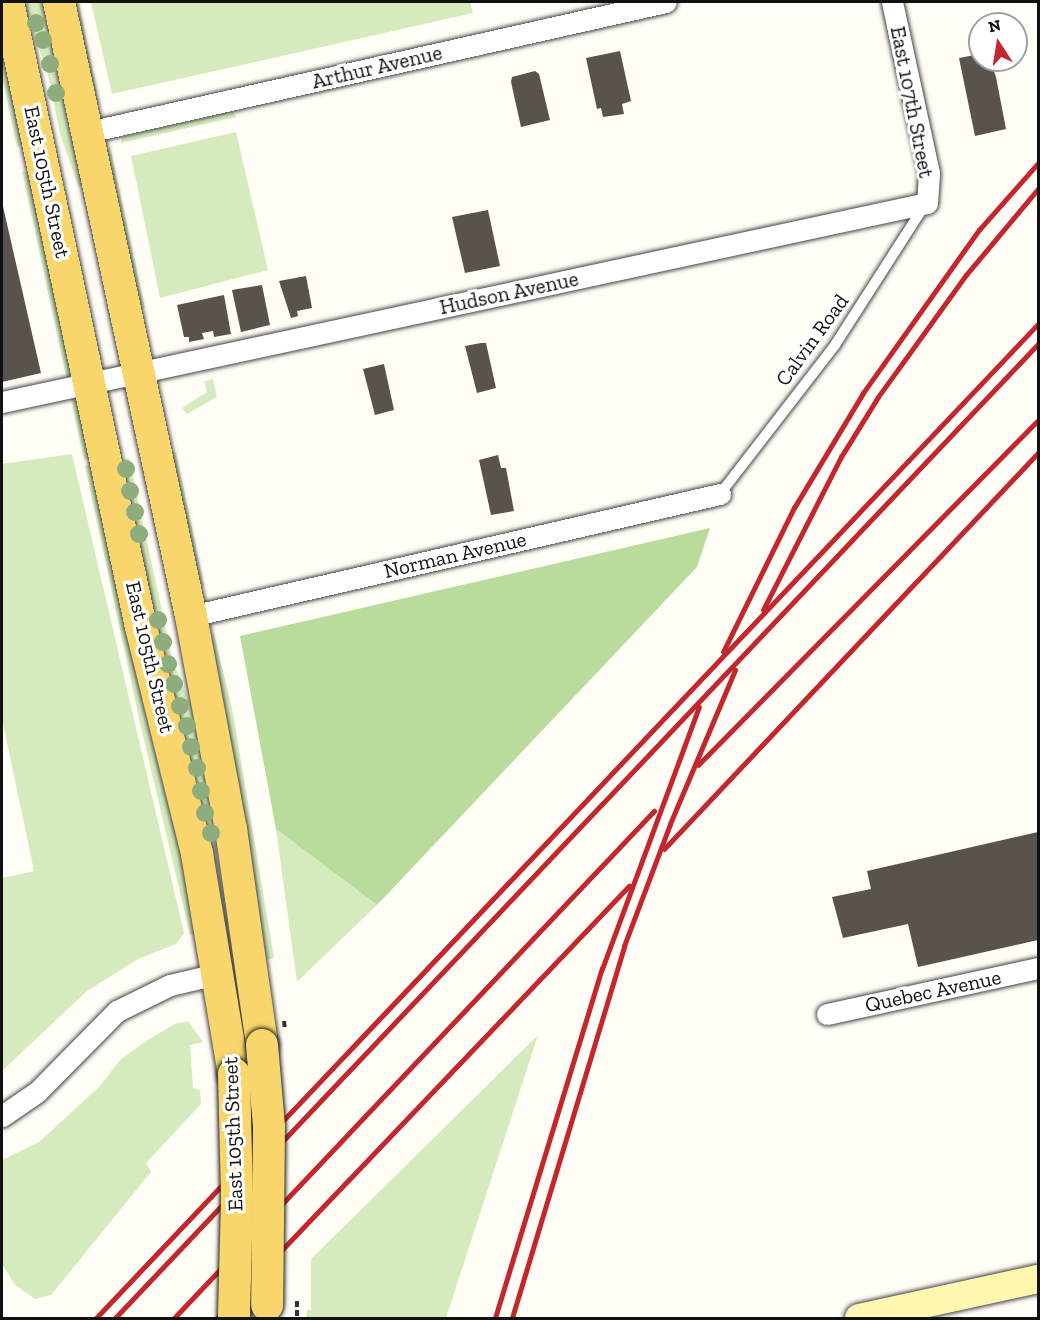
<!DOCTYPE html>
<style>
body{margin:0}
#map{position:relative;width:1040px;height:1320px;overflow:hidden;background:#fffdf5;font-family:"Zilla Slab",serif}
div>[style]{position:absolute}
.green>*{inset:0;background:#d5ebbd}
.forest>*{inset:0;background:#b9dc9c}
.building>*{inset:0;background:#5a524d}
.path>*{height:4px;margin-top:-2px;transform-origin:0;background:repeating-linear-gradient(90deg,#333 0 6px,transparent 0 9px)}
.roads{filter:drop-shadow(0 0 2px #444) drop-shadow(0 0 2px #444)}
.lane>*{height:10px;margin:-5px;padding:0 5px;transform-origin:5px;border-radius:5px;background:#fff}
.street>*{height:21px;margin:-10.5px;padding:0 10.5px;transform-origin:10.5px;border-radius:10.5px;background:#fff}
.secondary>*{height:28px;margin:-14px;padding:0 14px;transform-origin:14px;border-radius:14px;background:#fff6b0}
.primary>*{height:32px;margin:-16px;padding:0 16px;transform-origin:16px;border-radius:16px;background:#f9d66b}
.rail>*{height:4.5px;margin:-2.25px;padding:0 2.25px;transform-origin:2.25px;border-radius:2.25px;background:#c4262e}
.path-bridge>*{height:4px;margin-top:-2px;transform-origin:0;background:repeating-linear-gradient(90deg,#333 0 6px,transparent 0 9px)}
.bridges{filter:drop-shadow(0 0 2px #222) drop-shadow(0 0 2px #222)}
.primary-bridge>*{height:32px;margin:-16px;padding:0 16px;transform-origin:16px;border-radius:16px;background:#f9d66b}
.trees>*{width:18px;height:18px;margin:-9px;border-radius:50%;background:#8dad7f}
span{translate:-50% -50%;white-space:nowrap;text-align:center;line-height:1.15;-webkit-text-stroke:6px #fff;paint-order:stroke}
.street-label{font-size:21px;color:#111}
.frame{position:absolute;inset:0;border:3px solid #111;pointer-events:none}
.north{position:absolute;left:968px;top:12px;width:60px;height:60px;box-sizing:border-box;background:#fff;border:2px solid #a0a0a0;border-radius:50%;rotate:348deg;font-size:16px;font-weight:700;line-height:24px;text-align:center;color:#111}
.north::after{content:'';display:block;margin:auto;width:21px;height:27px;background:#c4262e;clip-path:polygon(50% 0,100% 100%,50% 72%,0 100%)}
</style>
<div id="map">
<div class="green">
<i style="clip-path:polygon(21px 2px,42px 2px,82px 184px,79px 188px,61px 137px,46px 66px)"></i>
<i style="clip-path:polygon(70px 2px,79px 2px,99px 104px,94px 99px)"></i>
<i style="clip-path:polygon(91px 2px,470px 2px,473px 13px,112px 94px)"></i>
<i style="clip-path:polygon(2px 44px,23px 144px,17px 147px,2px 77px)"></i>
<i style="clip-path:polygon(233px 111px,236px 117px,121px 143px,122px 137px)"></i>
<i style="clip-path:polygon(236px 132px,268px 270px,160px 298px,131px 156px)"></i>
<i style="clip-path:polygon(110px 146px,145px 308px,136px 310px,107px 152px)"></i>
<i style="clip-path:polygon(22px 171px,30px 174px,90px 457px,84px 460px)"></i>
<i style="clip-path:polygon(213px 379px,217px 397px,187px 414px,182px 408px,207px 392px,204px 381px)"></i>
<i style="clip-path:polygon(176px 452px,204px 584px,203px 587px,199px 583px,167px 454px)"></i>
<i style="clip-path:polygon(72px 454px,184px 933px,176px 944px,138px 959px,87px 991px,2px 1071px,2px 878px,34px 871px,2px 719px,2px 464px)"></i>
<i style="clip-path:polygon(129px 458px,173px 662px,196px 717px,240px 1009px,119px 460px)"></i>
<i style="clip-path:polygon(92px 465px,147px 721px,191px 897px,196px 935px,190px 935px,140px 723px,85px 466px)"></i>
<i style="clip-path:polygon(214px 634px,233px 713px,274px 958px,265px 960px,211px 639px)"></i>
<i style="clip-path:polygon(276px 829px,377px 905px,297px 982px)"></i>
<i style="clip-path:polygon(188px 1021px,203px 1042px,190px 1045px,193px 1088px,200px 1090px,201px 1104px,146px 1163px,151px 1172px,51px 1295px,35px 1299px,15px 1285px,2px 1264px,2px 1160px,39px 1142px,99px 1087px,120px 1060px,146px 1041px,175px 1024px)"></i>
<i style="clip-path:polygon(538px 1035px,446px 1318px,306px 1318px,307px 1310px,311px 1310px,311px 1259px)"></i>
</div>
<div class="forest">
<i style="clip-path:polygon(710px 528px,697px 567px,377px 905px,276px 829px,240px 636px)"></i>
</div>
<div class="building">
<i style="clip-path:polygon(620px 51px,631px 101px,622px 104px,624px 114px,603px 117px,601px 108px,597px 109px,586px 58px)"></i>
<i style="clip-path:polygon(980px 54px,980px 60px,990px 60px,996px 77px,1006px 129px,975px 136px,959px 58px)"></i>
<i style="clip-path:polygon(535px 71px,539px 74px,550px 120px,521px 127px,511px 82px,512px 77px)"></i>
<i style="clip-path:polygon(2px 202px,41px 373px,2px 382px)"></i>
<i style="clip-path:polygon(488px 210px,500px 266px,465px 273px,452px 217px)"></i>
<i style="clip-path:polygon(306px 276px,312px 308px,297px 311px,298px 316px,291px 318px,279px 281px)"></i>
<i style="clip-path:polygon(262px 285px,270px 325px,241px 332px,232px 290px)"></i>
<i style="clip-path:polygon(224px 295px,231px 334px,214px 337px,213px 331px,202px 333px,204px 339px,189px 342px,189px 337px,184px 337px,177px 305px)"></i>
<i style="clip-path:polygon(481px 343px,486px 343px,496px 388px,477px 393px,465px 346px)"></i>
<i style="clip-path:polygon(384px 364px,394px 410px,375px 415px,363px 369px)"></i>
<i style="clip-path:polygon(498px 455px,501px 468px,506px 468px,514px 511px,491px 515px,479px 460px)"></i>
<i style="clip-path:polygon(1038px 832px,1038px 940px,918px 967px,908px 924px,843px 938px,832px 897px,871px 889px,867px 871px)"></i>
</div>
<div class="path">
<i style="left:297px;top:1301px;width:17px;rotate:90deg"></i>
</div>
<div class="roads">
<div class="lane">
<i style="left:720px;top:494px;width:188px;rotate:-52.3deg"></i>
<i style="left:835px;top:345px;width:169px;rotate:-57.3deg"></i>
</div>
<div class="street">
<i style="left:88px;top:132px;width:592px;rotate:-12.68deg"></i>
<i style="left:2px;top:402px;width:946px;rotate:-12.14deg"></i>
<i style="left:927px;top:203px;width:30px;rotate:-86deg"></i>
<i style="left:929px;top:173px;width:175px;rotate:-102.2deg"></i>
<i style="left:191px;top:616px;width:543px;rotate:-12.99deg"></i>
<i style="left:827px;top:1014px;width:216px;rotate:-12.3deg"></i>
<i style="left:2px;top:1116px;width:42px;rotate:-34.4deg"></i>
<i style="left:37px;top:1092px;width:114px;rotate:-45.4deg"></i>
<i style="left:117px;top:1011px;width:59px;rotate:-26.1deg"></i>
<i style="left:170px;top:985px;width:48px;rotate:-13.2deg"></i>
</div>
<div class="secondary">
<i style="left:859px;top:1318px;width:183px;rotate:-12.3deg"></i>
</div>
<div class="primary">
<i style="left:8px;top:2px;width:639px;rotate:77.99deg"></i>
<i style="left:141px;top:627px;width:234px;rotate:76.1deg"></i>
<i style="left:197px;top:854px;width:223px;rotate:80.5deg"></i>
<i style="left:59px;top:2px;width:628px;rotate:77.87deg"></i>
<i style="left:191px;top:616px;width:217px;rotate:79.4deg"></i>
<i style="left:231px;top:829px;width:218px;rotate:81.8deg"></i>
</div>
</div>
<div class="rail">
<i style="left:763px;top:610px;width:172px;rotate:-63deg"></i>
<i style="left:841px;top:457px;width:70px;rotate:-58.3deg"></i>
<i style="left:878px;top:397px;width:150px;rotate:-54.2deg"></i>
<i style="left:966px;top:275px;width:112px;rotate:-50.1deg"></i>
<i style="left:723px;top:652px;width:161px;rotate:-63.8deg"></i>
<i style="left:794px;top:508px;width:134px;rotate:-59deg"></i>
<i style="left:863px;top:393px;width:200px;rotate:-54.6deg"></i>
<i style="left:979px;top:230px;width:89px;rotate:-48.6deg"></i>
<i style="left:698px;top:765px;width:484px;rotate:-45.4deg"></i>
<i style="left:664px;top:849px;width:545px;rotate:-46.64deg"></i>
<i style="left:96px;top:1318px;width:1369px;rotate:-46.54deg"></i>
<i style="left:115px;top:1318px;width:1342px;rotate:-46.54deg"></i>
<i style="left:174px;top:1318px;width:698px;rotate:-46.57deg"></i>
<i style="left:217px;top:1318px;width:597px;rotate:-46.36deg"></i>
<i style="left:495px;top:1318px;width:365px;rotate:-73deg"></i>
<i style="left:602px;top:969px;width:279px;rotate:-69.7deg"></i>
<i style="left:512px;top:1318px;width:388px;rotate:-73.2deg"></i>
<i style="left:624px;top:946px;width:130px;rotate:-69.3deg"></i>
<i style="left:670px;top:824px;width:167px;rotate:-67.1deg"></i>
</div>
<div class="path-bridge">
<i style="left:284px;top:1021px;width:9px;rotate:84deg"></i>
</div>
<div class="bridges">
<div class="primary-bridge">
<i style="left:262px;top:1045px;width:82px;rotate:85.1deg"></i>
<i style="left:269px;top:1127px;width:178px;rotate:90.6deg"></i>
<i style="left:234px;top:1074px;width:126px;rotate:88.6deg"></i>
<i style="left:237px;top:1200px;width:118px;rotate:91.5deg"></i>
</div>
</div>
<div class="trees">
<i style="left:36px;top:23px"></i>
<i style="left:43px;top:40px"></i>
<i style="left:50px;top:64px"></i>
<i style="left:56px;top:93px"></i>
<i style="left:126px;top:469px"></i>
<i style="left:130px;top:491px"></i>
<i style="left:135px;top:512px"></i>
<i style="left:139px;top:534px"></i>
<i style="left:158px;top:620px"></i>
<i style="left:163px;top:642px"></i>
<i style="left:168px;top:664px"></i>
<i style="left:174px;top:684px"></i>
<i style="left:180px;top:706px"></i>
<i style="left:187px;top:726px"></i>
<i style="left:191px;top:747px"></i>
<i style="left:197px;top:768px"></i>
<i style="left:201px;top:791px"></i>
<i style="left:205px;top:813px"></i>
<i style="left:211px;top:833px"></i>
</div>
<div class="street-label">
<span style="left:377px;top:67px;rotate:-13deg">Arthur Avenue</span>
<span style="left:912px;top:102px;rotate:79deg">East 107th Street</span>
<span style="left:47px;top:182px;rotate:78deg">East 105th Street</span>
<span style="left:509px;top:293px;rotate:-12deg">Hudson Avenue</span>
<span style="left:812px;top:340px;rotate:-54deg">Calvin Road</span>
<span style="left:455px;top:555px;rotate:-13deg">Norman Avenue</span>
<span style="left:150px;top:657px;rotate:77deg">East 105th Street</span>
<span style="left:933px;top:991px;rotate:-12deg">Quebec Avenue</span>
<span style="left:233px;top:1134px;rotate:-92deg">East 105th Street</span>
</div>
<div class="frame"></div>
<div class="north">N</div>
</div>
